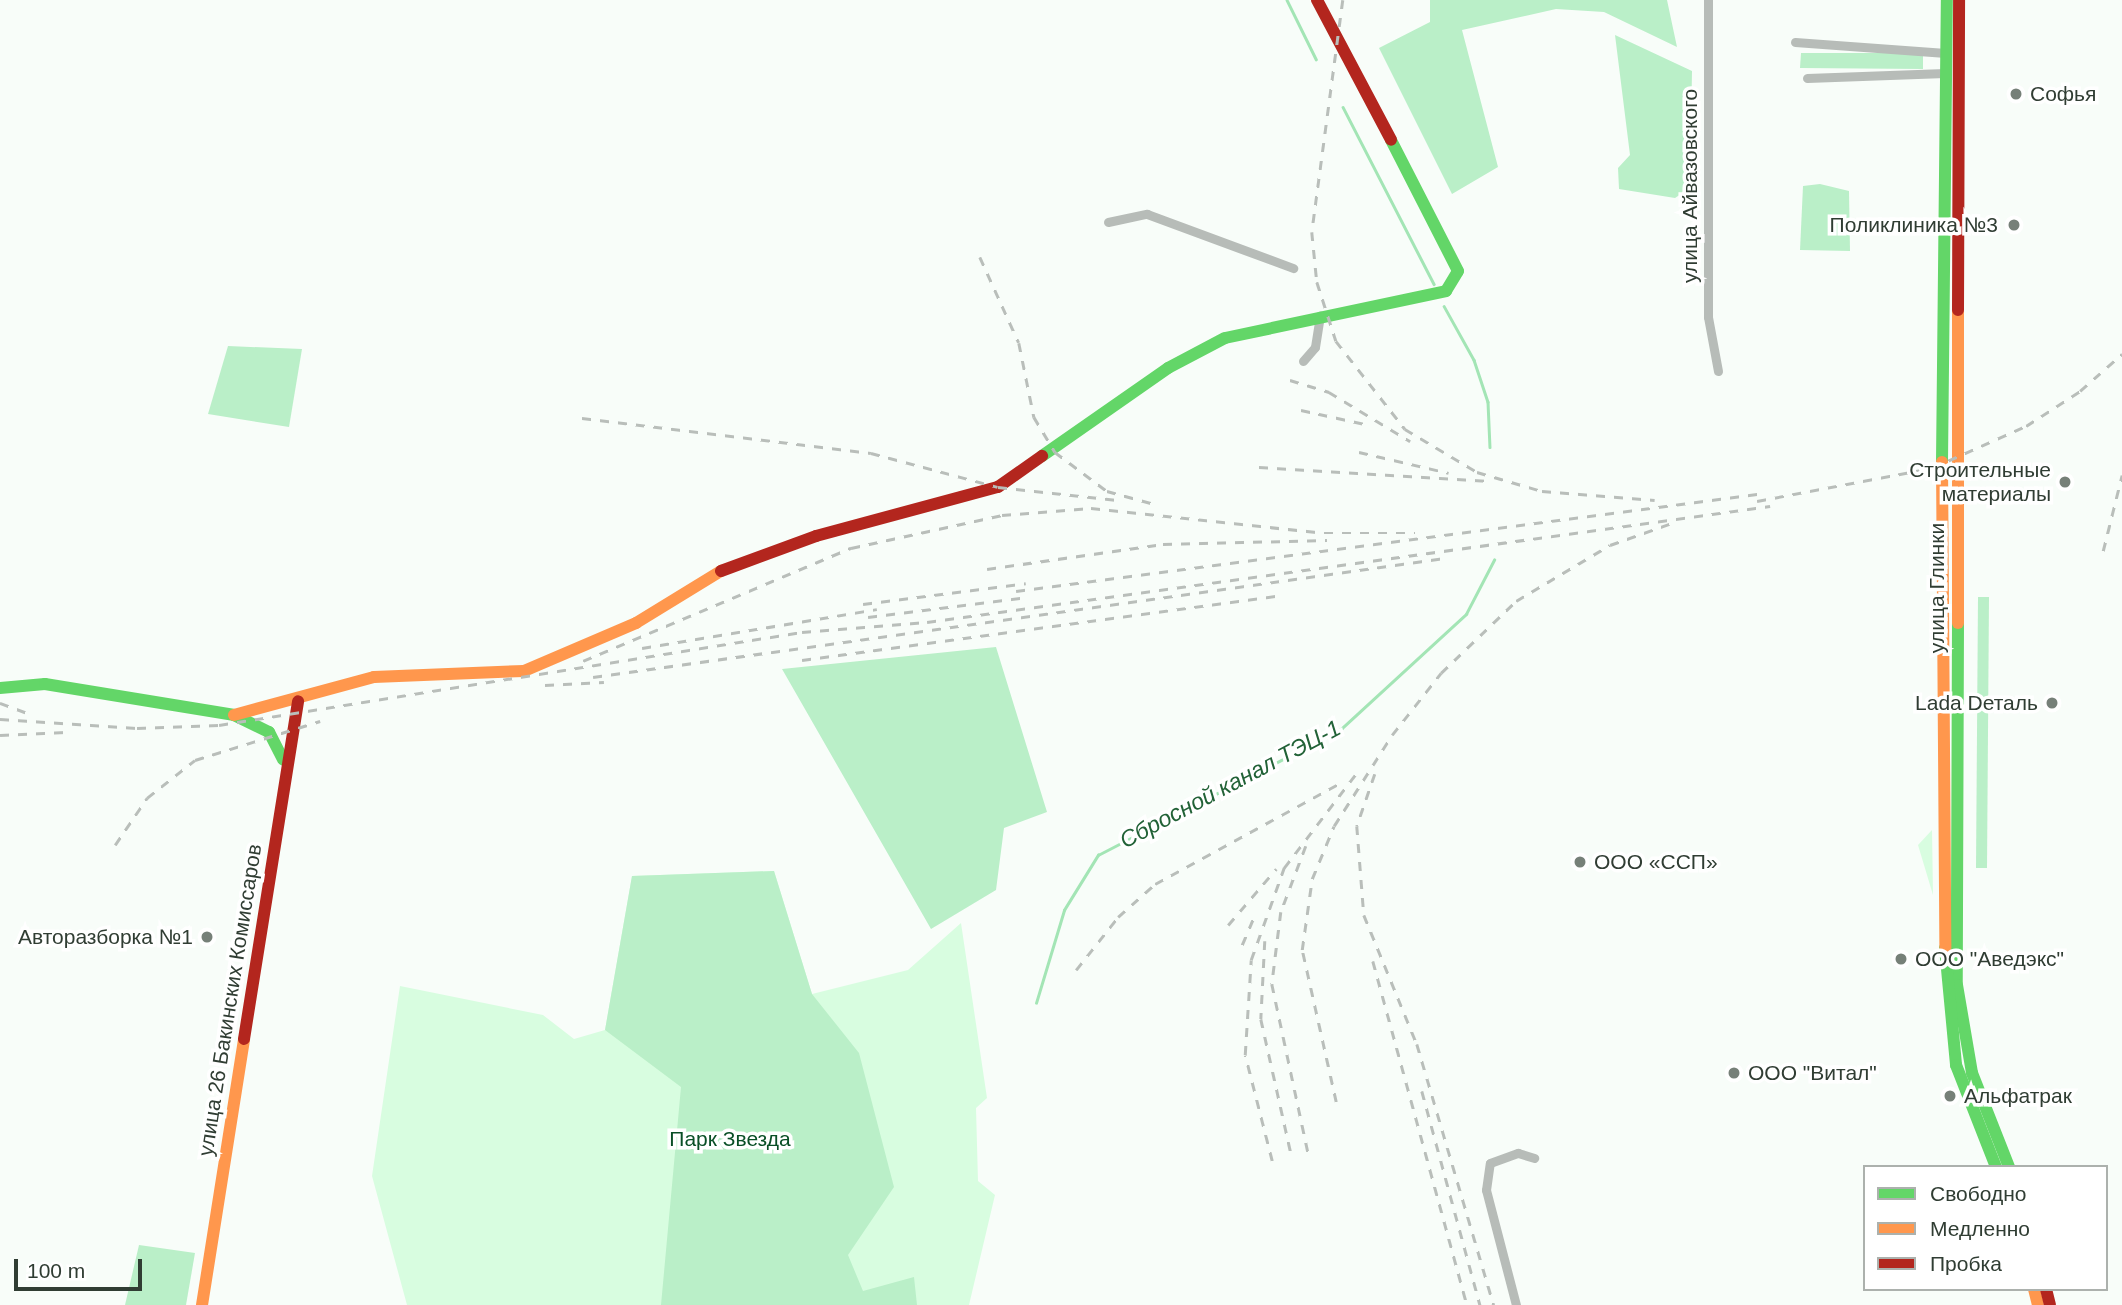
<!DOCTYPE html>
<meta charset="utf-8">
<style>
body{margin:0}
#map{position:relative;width:2122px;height:1305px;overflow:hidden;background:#f8fdf9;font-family:Helvetica,sans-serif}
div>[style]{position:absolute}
.green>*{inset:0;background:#d8fde0}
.forest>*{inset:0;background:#baefc8}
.stream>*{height:2.5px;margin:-1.25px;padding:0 1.25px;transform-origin:1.25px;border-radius:1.25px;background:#a3e5b5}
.street>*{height:9px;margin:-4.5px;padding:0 4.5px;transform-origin:4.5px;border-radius:4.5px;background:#b7bcb8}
.fast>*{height:12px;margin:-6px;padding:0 6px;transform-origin:6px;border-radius:6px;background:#63d668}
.slow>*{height:12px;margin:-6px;padding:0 6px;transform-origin:6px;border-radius:6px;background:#ff974d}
.jam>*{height:12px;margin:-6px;padding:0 6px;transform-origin:6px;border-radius:6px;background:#b3261e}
.rail>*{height:2.5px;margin-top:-1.25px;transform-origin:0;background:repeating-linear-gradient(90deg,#b9beba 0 9px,transparent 0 18px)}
.dots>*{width:19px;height:19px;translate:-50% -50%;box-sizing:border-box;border:4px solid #fff;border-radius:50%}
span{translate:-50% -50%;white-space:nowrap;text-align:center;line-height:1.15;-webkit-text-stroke:7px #fff;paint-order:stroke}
.poi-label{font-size:21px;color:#303d33}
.left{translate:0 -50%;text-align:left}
.right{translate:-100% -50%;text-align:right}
.street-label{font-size:21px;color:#303d33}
.park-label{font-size:21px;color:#094f26}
.water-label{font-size:23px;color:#226237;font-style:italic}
.legend{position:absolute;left:1863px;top:1165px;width:245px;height:126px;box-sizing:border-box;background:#fff;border:2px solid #acb1ad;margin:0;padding:9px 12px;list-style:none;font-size:21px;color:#303d33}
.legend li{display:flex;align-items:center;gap:14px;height:35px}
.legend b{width:35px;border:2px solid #acb1ad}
.scale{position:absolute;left:14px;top:1259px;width:128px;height:32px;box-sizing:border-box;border:4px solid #303d33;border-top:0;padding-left:9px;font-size:21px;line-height:24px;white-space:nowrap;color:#303d33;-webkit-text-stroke:5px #fff;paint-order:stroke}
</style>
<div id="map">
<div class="green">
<i style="clip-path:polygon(1932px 830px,1933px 895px,1918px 845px)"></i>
<i style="clip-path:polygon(774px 871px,812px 994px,908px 970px,961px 923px,987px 1098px,976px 1108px,978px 1181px,995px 1195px,969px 1305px,407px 1305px,372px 1176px,400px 986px,543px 1015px,574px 1039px,605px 1030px,632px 876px)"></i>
</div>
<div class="forest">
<i style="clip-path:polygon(1430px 0,1667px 0,1677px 47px,1604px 12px,1556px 9px,1462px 30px,1498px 167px,1452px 194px,1379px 48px,1430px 22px)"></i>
<i style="clip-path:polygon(1615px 35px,1692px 71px,1690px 188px,1675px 198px,1619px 189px,1618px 168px,1630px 155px)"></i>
<i style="clip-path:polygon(1801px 53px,1923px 53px,1923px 69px,1800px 68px)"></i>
<i style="clip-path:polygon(1820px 184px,1849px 191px,1850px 251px,1800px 250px,1803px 186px)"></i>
<i style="clip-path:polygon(228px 346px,302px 349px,289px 427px,208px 414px)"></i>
<i style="clip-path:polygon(1978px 597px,1989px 597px,1987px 868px,1976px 868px)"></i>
<i style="clip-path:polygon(996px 647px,1047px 812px,1004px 828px,996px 890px,931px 929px,782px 669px)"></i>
<i style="clip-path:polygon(774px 871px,812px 994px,859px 1053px,894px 1187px,848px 1255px,863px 1291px,914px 1277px,917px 1305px,661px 1305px,681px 1087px,605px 1030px,632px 876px)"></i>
<i style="clip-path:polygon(139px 1245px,195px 1253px,186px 1305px,125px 1305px)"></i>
</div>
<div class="stream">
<i style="left:1287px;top:0;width:66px;rotate:63.8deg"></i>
<i style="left:1343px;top:107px;width:199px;rotate:62.8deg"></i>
<i style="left:1444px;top:306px;width:62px;rotate:60.9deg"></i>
<i style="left:1474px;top:360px;width:44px;rotate:71.6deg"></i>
<i style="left:1488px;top:402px;width:45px;rotate:87.5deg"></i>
<i style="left:1036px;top:1003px;width:97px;rotate:-73.2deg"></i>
<i style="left:1064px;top:910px;width:65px;rotate:-58.3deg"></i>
<i style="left:1098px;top:855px;width:274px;rotate:-27.4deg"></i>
<i style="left:1341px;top:729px;width:170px;rotate:-42.6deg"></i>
<i style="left:1466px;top:614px;width:61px;rotate:-62.6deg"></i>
</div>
<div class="street">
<i style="left:1708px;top:0;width:317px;rotate:90deg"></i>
<i style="left:1708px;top:317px;width:55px;rotate:79.5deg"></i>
<i style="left:1795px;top:42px;width:151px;rotate:4.2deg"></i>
<i style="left:1807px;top:78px;width:138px;rotate:-2.1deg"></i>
<i style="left:1108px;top:222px;width:40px;rotate:-12deg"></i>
<i style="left:1147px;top:214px;width:156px;rotate:20.3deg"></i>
<i style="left:1303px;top:361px;width:18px;rotate:-49deg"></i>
<i style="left:1315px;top:347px;width:32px;rotate:-81deg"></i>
<i style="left:1516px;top:1305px;width:119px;rotate:-104.6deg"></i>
<i style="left:1486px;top:1190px;width:27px;rotate:-82deg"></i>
<i style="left:1490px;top:1163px;width:30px;rotate:-20deg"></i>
<i style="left:1518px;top:1153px;width:17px;rotate:17deg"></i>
</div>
<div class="fast">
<i style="left:1042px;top:456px;width:154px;rotate:-34.9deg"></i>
<i style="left:1168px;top:368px;width:64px;rotate:-27.8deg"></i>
<i style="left:1225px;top:338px;width:226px;rotate:-12deg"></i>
<i style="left:1446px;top:291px;width:23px;rotate:-59deg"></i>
<i style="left:1458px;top:271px;width:147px;rotate:-117.1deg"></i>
<i style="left:1942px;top:462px;width:462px;rotate:-89.4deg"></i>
<i style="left:1958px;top:623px;width:362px;rotate:90.2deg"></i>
<i style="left:1957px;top:985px;width:89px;rotate:80.3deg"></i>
<i style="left:1972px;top:1073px;width:101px;rotate:68.5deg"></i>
<i style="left:0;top:688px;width:45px;rotate:-5.1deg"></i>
<i style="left:45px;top:684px;width:192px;rotate:9.3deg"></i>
<i style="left:234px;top:715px;width:39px;rotate:26deg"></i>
<i style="left:269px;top:732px;width:31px;rotate:63deg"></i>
<i style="left:1945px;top:948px;width:118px;rotate:84.6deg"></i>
<i style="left:1956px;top:1065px;width:110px;rotate:68.6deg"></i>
</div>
<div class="slow">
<i style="left:1942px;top:462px;width:486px;rotate:89.6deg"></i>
<i style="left:1958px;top:623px;width:313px;rotate:-90deg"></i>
<i style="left:234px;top:715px;width:145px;rotate:-15.2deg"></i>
<i style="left:374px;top:677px;width:150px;rotate:-2.3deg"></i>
<i style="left:524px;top:671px;width:122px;rotate:-23.2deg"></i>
<i style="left:636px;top:623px;width:100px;rotate:-31.5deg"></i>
<i style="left:2034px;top:1289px;width:16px;rotate:76deg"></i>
<i style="left:202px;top:1305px;width:269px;rotate:-81deg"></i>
</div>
<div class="jam">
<i style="left:1317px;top:0;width:158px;rotate:62.1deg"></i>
<i style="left:1958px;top:310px;width:310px;rotate:-89.8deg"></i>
<i style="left:721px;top:571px;width:101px;rotate:-20.2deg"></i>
<i style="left:816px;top:536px;width:188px;rotate:-15.1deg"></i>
<i style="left:998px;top:487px;width:54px;rotate:-35.2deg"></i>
<i style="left:244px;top:1039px;width:342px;rotate:-80.9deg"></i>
<i style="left:2046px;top:1289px;width:16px;rotate:76deg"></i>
</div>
<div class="rail">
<i style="left:1343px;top:0;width:234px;rotate:97.6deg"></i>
<i style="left:1312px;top:232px;width:50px;rotate:84.3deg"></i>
<i style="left:1317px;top:282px;width:62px;rotate:72.1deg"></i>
<i style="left:1336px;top:341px;width:112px;rotate:51.9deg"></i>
<i style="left:1405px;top:429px;width:84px;rotate:30.8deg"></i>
<i style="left:1477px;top:472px;width:68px;rotate:16.3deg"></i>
<i style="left:1542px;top:491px;width:113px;rotate:4.6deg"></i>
<i style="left:980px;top:257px;width:94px;rotate:65.6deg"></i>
<i style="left:1019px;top:343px;width:76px;rotate:78.5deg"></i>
<i style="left:1034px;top:417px;width:41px;rotate:59deg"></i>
<i style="left:1055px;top:452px;width:65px;rotate:36.9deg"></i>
<i style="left:1107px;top:491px;width:53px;rotate:15.4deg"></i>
<i style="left:1290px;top:380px;width:41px;rotate:17.1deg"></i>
<i style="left:1329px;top:392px;width:95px;rotate:31.2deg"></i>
<i style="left:1301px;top:410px;width:70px;rotate:12.4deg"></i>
<i style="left:582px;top:418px;width:291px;rotate:6.9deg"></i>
<i style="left:871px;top:453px;width:131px;rotate:15deg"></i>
<i style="left:998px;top:487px;width:120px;rotate:6.2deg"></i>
<i style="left:1359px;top:452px;width:92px;rotate:13.1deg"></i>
<i style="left:1259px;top:467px;width:227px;rotate:3.5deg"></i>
<i style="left:1757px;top:501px;width:178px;rotate:-10.7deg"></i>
<i style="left:1932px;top:468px;width:103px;rotate:-24.1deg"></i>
<i style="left:2026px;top:426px;width:64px;rotate:-32.9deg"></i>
<i style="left:2080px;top:391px;width:56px;rotate:-41.4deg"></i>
<i style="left:2103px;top:551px;width:78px;rotate:-76deg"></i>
<i style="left:987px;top:569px;width:178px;rotate:-8.1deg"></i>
<i style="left:1163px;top:544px;width:164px;rotate:-1.4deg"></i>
<i style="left:1016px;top:591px;width:755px;rotate:-7.45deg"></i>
<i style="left:863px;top:604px;width:164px;rotate:-7.3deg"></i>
<i style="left:868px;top:617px;width:161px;rotate:-7.1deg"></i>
<i style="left:642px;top:648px;width:238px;rotate:-9.4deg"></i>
<i style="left:802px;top:660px;width:483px;rotate:-7.7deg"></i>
<i style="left:583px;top:661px;width:291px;rotate:-22.9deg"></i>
<i style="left:851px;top:548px;width:155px;rotate:-12.3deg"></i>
<i style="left:1002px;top:515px;width:89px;rotate:-4.5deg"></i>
<i style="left:1091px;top:508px;width:234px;rotate:6.1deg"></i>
<i style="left:1324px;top:533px;width:91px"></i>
<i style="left:593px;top:677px;width:860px;rotate:-7.95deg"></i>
<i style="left:545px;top:685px;width:59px;rotate:-2.9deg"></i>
<i style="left:0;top:703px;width:27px;rotate:20deg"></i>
<i style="left:0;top:719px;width:137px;rotate:3.8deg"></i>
<i style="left:137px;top:728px;width:82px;rotate:-2.1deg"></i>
<i style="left:219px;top:725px;width:590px;rotate:-9.06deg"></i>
<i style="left:802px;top:632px;width:125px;rotate:-4.6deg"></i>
<i style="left:927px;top:622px;width:851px;rotate:-7.83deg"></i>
<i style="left:0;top:735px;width:66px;rotate:-2.6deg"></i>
<i style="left:1375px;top:774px;width:55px;rotate:109.1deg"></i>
<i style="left:1357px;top:826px;width:89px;rotate:85.5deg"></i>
<i style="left:1364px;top:915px;width:139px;rotate:67.7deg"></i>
<i style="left:1417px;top:1044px;width:272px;rotate:73.6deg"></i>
<i style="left:115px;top:845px;width:57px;rotate:-55.8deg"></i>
<i style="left:147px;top:798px;width:61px;rotate:-38.4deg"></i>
<i style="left:195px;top:760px;width:131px;rotate:-17.3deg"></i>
<i style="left:1306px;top:846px;width:71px;rotate:110.7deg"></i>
<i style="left:1281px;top:912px;width:73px;rotate:97.1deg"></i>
<i style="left:1272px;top:984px;width:172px;rotate:77.9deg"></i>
<i style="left:1228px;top:925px;width:74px;rotate:-49.4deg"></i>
<i style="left:1265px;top:941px;width:78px;rotate:92.9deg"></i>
<i style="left:1261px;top:1019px;width:142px;rotate:77.4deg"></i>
<i style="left:1242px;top:945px;width:28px;rotate:-67deg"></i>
<i style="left:1373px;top:961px;width:357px;rotate:74.7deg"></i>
<i style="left:1076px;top:970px;width:68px;rotate:-51.6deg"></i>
<i style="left:1118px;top:917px;width:50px;rotate:-41.7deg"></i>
<i style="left:1155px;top:884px;width:215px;rotate:-28.6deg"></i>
<i style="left:1422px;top:1091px;width:222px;rotate:74.8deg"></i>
<i style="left:1336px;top:1102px;width:156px;rotate:-102.6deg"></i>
<i style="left:1302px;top:950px;width:72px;rotate:-82deg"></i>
<i style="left:1312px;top:879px;width:57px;rotate:-67.5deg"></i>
<i style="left:1334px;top:826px;width:108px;rotate:-57.5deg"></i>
<i style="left:1392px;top:735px;width:79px;rotate:-51.7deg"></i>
<i style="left:1441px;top:673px;width:104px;rotate:-43.8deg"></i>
<i style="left:1516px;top:601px;width:109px;rotate:-30.8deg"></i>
<i style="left:1610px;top:545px;width:63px;rotate:-19.6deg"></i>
<i style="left:1272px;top:1161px;width:109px;rotate:-104.3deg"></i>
<i style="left:1245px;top:1055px;width:95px;rotate:-86.4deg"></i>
<i style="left:1251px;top:960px;width:98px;rotate:-70.3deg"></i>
<i style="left:1284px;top:868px;width:117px;rotate:-52.6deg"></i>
</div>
<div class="dots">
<i style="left:2016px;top:94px;background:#768078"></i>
<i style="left:2014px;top:225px;background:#768078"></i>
<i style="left:2065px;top:482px;background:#768078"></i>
<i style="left:2052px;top:703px;background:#768078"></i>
<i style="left:1580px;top:862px;background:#768078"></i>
<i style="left:207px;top:937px;background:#768078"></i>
<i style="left:1901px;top:959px;background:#768078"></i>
<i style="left:1734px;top:1073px;background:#768078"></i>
<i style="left:1950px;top:1096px;background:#768078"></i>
</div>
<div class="poi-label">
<span class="left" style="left:2030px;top:94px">Софья</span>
<span class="right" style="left:1998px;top:225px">Поликлиника №3</span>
<span class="right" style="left:2051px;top:482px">Строительные<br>материалы</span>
<span class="right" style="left:2038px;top:703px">Lada Dеталь</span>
<span class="left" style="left:1594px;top:862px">ООО «ССП»</span>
<span class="right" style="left:193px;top:937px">Авторазборка №1</span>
<span class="left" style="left:1915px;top:959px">ООО "Аведэкс"</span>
<span class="left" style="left:1748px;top:1073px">ООО "Витал"</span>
<span class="left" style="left:1964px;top:1096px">Альфатрак</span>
</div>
<div class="street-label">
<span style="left:1690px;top:186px;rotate:-90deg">улица Айвазовского</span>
<span style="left:1937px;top:588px;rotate:-90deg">улица Глинки</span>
<span style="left:230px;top:1000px;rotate:-81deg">улица 26 Бакинских Комиссаров</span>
</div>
<div class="park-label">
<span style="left:730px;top:1139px">Парк Звезда</span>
</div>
<div class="water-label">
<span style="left:1230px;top:784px;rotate:-28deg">Сбросной канал ТЭЦ-1</span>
</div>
<ul class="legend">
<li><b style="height:9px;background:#63d668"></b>Свободно</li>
<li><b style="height:9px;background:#ff974d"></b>Медленно</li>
<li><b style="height:9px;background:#b3261e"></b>Пробка</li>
</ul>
<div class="scale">100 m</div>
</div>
